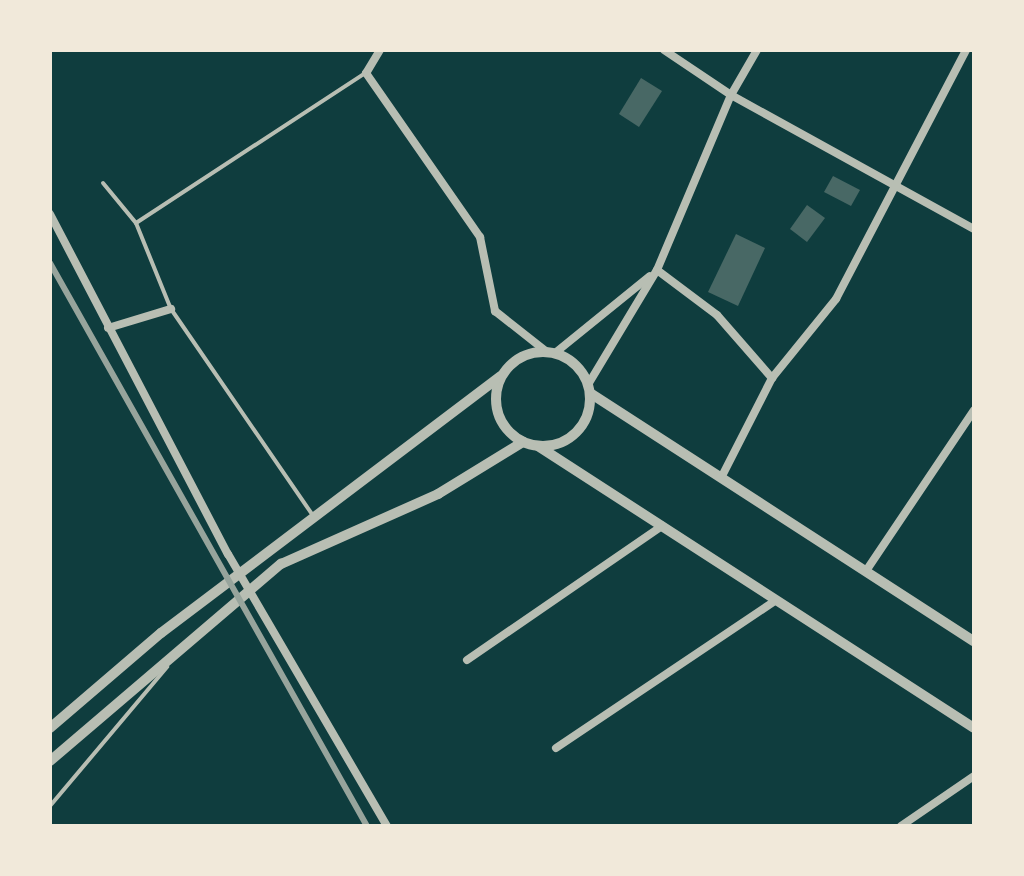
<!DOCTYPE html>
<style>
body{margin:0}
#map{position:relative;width:1024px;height:876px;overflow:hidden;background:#0f3d3e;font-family:"DejaVu Sans",sans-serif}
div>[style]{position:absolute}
.building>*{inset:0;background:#486865}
.service>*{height:4px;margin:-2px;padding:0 2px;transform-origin:2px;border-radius:2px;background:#b8beb3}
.minor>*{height:8px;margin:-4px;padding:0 4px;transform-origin:4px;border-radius:4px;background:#b8beb3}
.tertiary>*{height:10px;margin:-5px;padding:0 5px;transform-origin:5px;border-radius:5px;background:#b8beb3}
.tertiary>.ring{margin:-5px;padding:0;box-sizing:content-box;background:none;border:10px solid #b8beb3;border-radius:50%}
.rail>*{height:6px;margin:-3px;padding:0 3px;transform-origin:3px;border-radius:3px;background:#97a49c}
span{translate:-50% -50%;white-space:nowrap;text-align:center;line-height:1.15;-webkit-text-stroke:6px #f1e9da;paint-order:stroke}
.frame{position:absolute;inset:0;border:52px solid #f1e9da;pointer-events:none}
</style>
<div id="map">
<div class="building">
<i style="clip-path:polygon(641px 78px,662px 91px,639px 127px,619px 114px)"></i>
<i style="clip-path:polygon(833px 176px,860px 190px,851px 206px,824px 192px)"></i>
<i style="clip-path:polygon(807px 205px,825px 218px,807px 242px,790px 229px)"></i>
<i style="clip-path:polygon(736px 234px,765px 248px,738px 306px,708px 292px)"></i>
</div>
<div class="service">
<i style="left:103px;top:183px;width:52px;rotate:50.5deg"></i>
<i style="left:136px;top:223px;width:93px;rotate:67.9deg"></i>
<i style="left:171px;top:309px;width:252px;rotate:55.5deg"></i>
<i style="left:136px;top:223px;width:272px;rotate:-33.2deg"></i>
<i style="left:50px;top:806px;width:182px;rotate:-49.9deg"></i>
</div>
<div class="minor">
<i style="left:380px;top:50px;width:27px;rotate:121deg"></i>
<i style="left:366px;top:73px;width:200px;rotate:55.2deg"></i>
<i style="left:480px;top:237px;width:76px;rotate:78.5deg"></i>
<i style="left:495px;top:311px;width:66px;rotate:38.3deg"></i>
<i style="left:664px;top:50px;width:81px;rotate:33.9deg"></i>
<i style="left:731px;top:95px;width:277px;rotate:28.9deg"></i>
<i style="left:50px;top:214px;width:384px;rotate:62.4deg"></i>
<i style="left:228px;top:554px;width:315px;rotate:59.7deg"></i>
<i style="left:657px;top:270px;width:75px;rotate:36.9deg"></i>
<i style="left:717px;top:315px;width:84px;rotate:48.9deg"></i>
<i style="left:772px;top:378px;width:112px;rotate:117deg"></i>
<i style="left:108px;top:328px;width:66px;rotate:-16.8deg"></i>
<i style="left:555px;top:353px;width:122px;rotate:-39deg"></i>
<i style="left:772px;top:378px;width:102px;rotate:-51deg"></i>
<i style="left:836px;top:299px;width:281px;rotate:-62.4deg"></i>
<i style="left:589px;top:383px;width:132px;rotate:-59deg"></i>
<i style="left:657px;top:270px;width:190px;rotate:-67.1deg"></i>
<i style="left:731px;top:95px;width:52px;rotate:-60deg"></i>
<i style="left:868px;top:568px;width:190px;rotate:-56.1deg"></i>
<i style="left:467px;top:660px;width:237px;rotate:-34.5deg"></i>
<i style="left:556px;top:748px;width:265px;rotate:-33.9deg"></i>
<i style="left:901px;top:826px;width:88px;rotate:-34.4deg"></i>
</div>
<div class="tertiary">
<i class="ring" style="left:496px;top:352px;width:84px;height:84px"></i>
<i style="left:590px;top:393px;width:457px;rotate:32.9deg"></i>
<i style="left:538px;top:446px;width:519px;rotate:32.89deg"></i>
<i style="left:50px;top:728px;width:146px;rotate:-40.6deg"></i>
<i style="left:161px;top:633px;width:426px;rotate:-37.1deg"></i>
<i style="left:50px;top:761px;width:304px;rotate:-40.5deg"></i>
<i style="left:281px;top:564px;width:172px;rotate:-24deg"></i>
<i style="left:438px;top:494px;width:100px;rotate:-31.5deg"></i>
</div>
<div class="rail">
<i style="left:50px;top:263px;width:646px;rotate:60.62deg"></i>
</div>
<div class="frame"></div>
</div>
